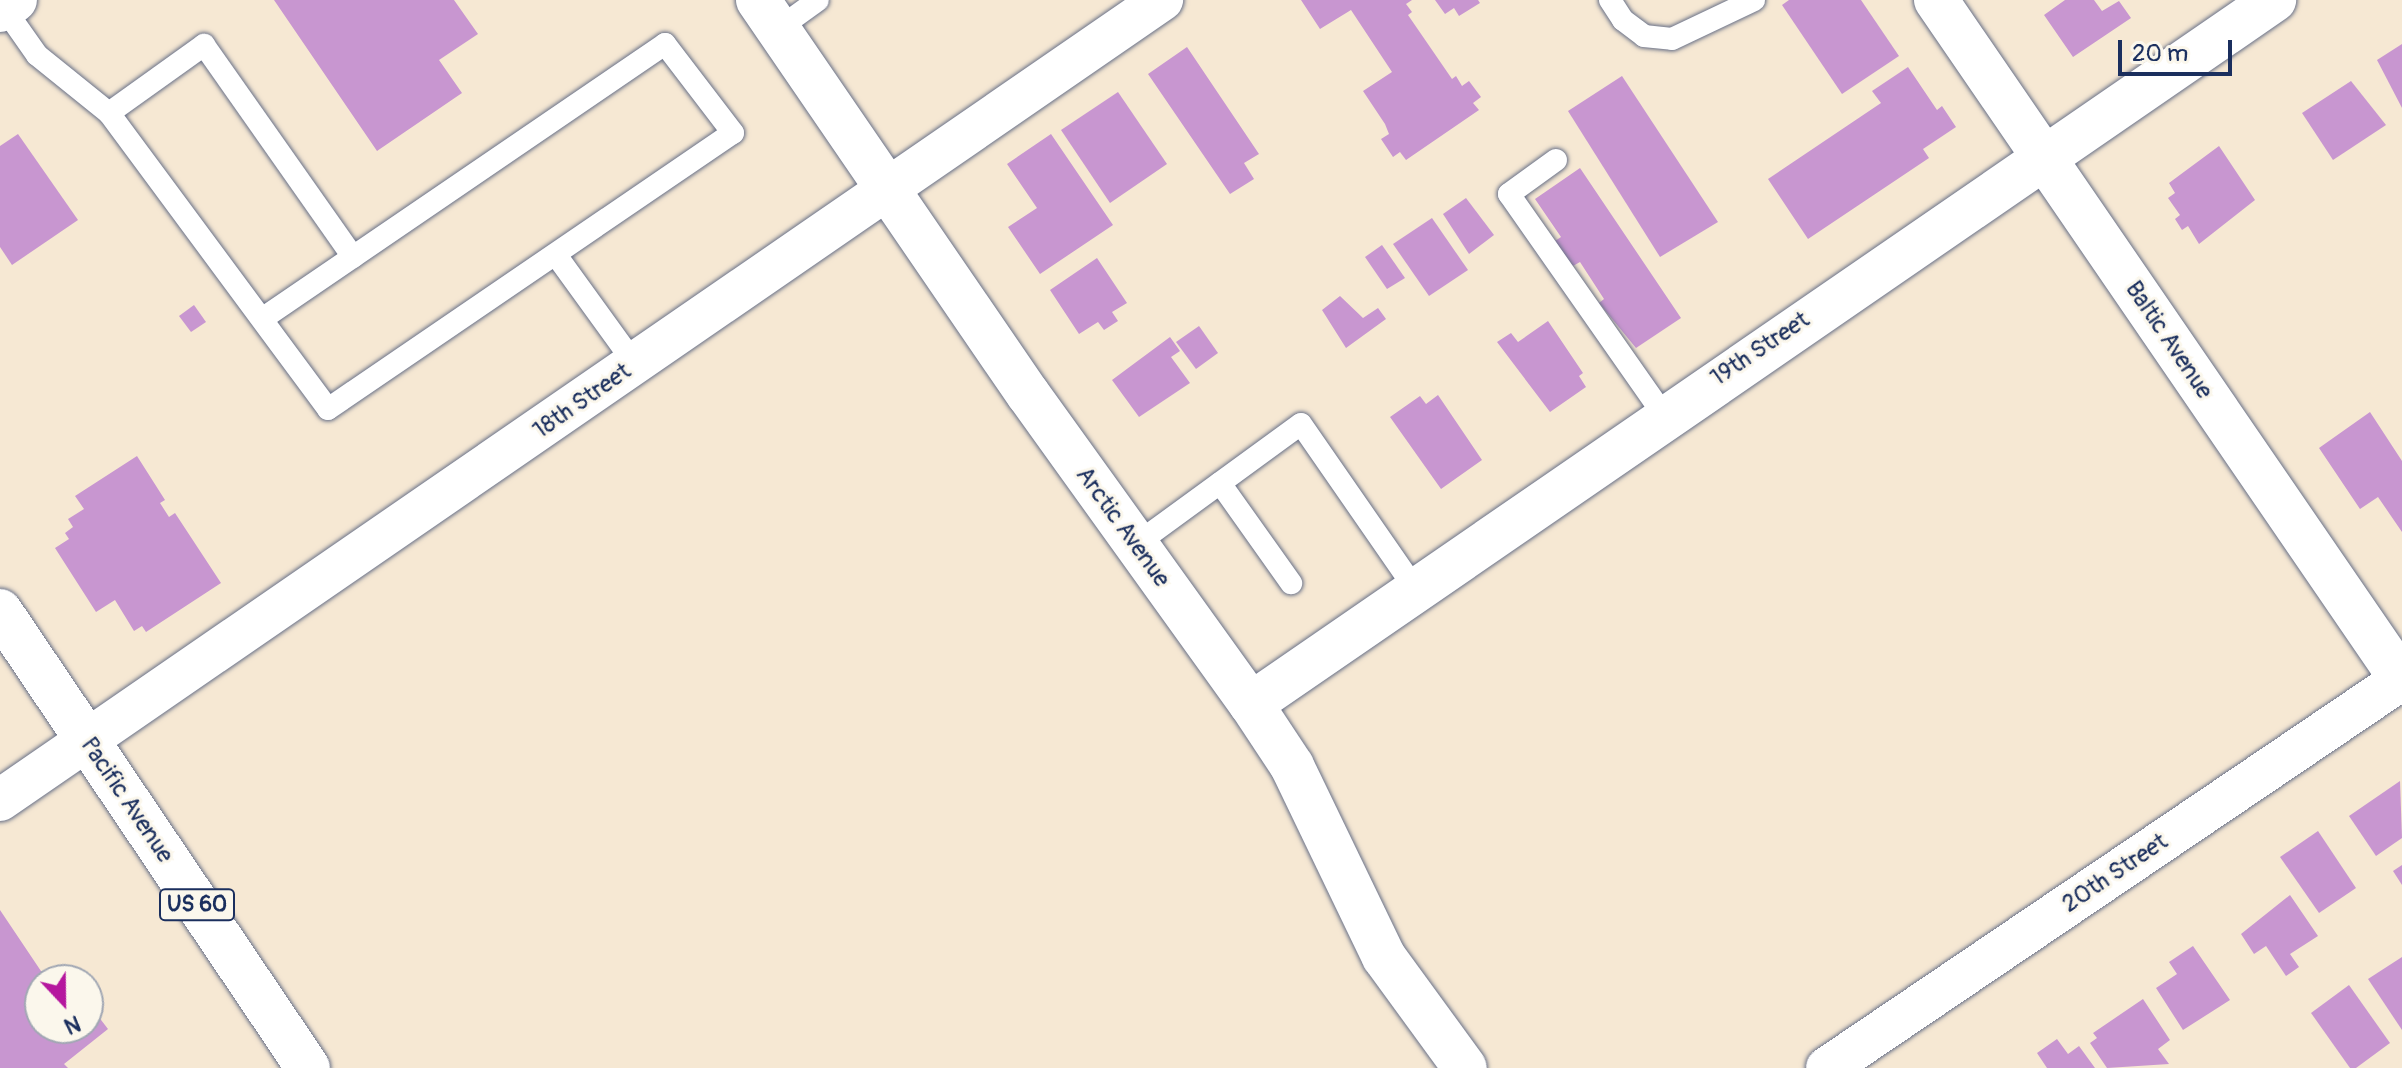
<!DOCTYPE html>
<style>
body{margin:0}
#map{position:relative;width:2402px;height:1068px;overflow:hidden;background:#f6e8d3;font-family:Pangolin,sans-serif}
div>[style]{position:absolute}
.building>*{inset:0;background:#c896d0}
.roads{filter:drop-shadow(0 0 2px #687087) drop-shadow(0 0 2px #687087)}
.lane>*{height:22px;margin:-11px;padding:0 11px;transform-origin:11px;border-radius:11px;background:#fff}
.street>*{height:42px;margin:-21px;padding:0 21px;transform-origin:21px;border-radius:21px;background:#fff}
.secondary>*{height:44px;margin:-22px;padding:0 22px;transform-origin:22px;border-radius:22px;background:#fff}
.primary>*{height:44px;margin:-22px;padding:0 22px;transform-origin:22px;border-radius:22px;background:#fff}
.highway>*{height:44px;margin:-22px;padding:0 22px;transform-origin:22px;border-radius:22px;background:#fff}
span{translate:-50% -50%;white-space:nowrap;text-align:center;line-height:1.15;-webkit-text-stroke:6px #fbf7ec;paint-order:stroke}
.shield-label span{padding:2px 6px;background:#fbf7ec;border:2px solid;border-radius:6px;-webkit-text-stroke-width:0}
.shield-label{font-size:22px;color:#1b2f5e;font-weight:700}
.street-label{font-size:24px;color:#1b2f5e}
.north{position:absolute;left:24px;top:964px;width:80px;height:80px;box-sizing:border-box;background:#fbf7ec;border:2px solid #a1a7b3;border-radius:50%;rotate:158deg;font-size:22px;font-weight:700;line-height:32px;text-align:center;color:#1b2f5e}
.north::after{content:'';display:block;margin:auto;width:28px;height:36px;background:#b5179e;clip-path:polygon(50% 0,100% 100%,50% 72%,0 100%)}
.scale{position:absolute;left:2118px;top:40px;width:114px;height:36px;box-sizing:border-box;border:4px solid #1b2f5e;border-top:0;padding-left:10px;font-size:24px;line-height:28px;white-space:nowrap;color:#1b2f5e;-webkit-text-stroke:6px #fbf7ec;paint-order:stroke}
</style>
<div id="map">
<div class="building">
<i style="clip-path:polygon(274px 0,454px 0,478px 34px,439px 60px,462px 93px,377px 151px)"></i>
<i style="clip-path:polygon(1301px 0,1412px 0,1406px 4px,1412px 12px,1408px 15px,1452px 79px,1456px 76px,1462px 86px,1469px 81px,1481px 97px,1473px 103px,1479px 110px,1406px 160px,1400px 152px,1393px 157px,1381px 139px,1389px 134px,1385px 124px,1363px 91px,1392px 72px,1351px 10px,1320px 29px)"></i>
<i style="clip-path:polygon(1435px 0,1478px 0,1480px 3px,1459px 16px,1454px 8px,1445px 14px)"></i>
<i style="clip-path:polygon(1789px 0,1861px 0,1899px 56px,1842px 94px,1782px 5px)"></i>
<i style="clip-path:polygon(2065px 0,2094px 0,2102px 11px,2119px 1px,2131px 18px,2073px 57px,2044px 15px)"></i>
<i style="clip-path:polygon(2402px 44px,2402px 108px,2377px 60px)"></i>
<i style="clip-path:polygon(1187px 47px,1259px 154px,1244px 163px,1254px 179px,1230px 194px,1148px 74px)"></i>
<i style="clip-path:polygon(1908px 67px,1937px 110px,1942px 106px,1956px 127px,1923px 149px,1929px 158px,1808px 239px,1768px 179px,1881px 103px,1872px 91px)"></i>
<i style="clip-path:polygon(1622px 76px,1718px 222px,1660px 257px,1568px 111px)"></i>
<i style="clip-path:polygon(2351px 81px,2386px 125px,2333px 160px,2302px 113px)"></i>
<i style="clip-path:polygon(1118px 92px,1167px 164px,1110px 203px,1061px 130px)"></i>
<i style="clip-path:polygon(18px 134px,78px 220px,12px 265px,0 247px,0 146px)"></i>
<i style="clip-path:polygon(1051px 134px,1113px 225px,1040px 274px,1008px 227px,1037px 208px,1007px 164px)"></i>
<i style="clip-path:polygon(2219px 146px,2255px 200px,2199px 244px,2188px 226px,2182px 230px,2175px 219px,2180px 215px,2168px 198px,2175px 193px,2169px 183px)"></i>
<i style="clip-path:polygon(1580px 168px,1681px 318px,1636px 348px,1599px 303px,1604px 299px,1580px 262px,1573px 266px,1555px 241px,1561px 237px,1535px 199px)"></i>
<i style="clip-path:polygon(1466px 198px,1494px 235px,1469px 254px,1443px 214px)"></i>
<i style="clip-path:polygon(1432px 218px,1468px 270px,1429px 296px,1393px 244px)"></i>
<i style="clip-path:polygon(1382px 245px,1405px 278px,1387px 289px,1365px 257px)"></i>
<i style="clip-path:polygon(1097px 258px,1127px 303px,1112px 312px,1118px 321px,1104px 330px,1098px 322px,1079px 334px,1050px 290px)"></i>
<i style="clip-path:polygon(1340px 296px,1363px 318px,1378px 308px,1386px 319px,1346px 348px,1322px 310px)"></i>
<i style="clip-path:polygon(194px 305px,206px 322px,191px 332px,179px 316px)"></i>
<i style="clip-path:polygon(1548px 321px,1583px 373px,1579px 376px,1586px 387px,1550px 412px,1497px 342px,1511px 333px,1518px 342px)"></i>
<i style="clip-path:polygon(1199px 326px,1218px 353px,1196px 369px,1176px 342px)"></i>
<i style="clip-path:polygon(1170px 337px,1180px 351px,1171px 357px,1190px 383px,1139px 417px,1112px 380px)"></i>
<i style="clip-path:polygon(1438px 395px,1482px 460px,1441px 489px,1390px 417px,1420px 396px,1426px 404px)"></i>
<i style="clip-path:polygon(2370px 412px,2402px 461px,2402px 532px,2378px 497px,2360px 509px,2319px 448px)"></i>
<i style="clip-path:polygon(137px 456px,165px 500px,160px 503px,169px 517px,175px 513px,221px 583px,146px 632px,142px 626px,134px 631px,115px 600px,96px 612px,55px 548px,69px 539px,65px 533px,73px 527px,68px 519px,84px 509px,75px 496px)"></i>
<i style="clip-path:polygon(2400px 781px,2402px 838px,2376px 856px,2349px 816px)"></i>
<i style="clip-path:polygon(2318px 831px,2356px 888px,2319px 913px,2280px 857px)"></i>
<i style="clip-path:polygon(2402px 865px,2402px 885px,2393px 871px)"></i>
<i style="clip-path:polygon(2290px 895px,2318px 936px,2290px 954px,2299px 967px,2286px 976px,2266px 946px,2254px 954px,2241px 934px)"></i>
<i style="clip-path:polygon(0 910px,47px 980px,40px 980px,40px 1028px,88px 1028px,88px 1003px,108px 1029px,64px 1064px,68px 1068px,0 1068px)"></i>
<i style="clip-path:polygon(2193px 946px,2230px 1000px,2183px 1030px,2156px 988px,2177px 974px,2169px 962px)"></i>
<i style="clip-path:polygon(2402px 957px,2402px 1030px,2368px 979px)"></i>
<i style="clip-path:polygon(2349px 985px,2390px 1043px,2356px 1068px,2350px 1068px,2311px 1013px)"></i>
<i style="clip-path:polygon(2143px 999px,2170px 1040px,2158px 1049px,2169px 1064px,2107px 1068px,2090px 1043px,2097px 1038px,2093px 1033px)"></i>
<i style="clip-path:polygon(2057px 1039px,2068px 1054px,2079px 1046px,2095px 1068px,2047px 1068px,2037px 1053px)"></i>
</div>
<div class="roads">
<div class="lane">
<i style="left:1610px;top:0;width:24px;rotate:57deg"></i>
<i style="left:1623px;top:20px;width:26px;rotate:37deg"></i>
<i style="left:1644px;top:36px;width:28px;rotate:6deg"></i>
<i style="left:1672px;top:39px;width:91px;rotate:-25.4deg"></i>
<i style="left:4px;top:8px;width:57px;rotate:54.9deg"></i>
<i style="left:37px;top:55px;width:92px;rotate:38.9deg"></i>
<i style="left:109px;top:113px;width:368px;rotate:53.5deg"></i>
<i style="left:328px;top:409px;width:490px;rotate:-34.3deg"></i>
<i style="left:733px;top:133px;width:112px;rotate:-127.4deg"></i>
<i style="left:665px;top:44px;width:486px;rotate:145.7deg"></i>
<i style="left:778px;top:29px;width:49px;rotate:-35.9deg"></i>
<i style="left:109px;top:113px;width:117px;rotate:-35.6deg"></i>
<i style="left:204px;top:45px;width:259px;rotate:54.9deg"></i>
<i style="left:1556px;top:160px;width:58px;rotate:144.1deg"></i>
<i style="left:1509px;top:194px;width:270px;rotate:55deg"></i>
<i style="left:556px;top:255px;width:135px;rotate:54.1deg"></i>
<i style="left:1220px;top:483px;width:123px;rotate:54.6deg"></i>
<i style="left:1135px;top:545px;width:205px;rotate:-36.1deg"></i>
<i style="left:1301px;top:424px;width:198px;rotate:55.3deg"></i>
</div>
<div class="street">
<i style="left:0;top:800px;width:1411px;rotate:-34.55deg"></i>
<i style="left:1827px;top:1068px;width:694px;rotate:-34.08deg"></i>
</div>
<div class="secondary">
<i style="left:758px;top:0;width:478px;rotate:55.6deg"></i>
<i style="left:1028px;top:394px;width:382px;rotate:54.3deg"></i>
<i style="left:1251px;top:704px;width:74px;rotate:56.5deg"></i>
<i style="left:1292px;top:766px;width:212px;rotate:64.3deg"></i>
<i style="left:1384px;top:957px;width:137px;rotate:53.9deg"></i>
<i style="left:1936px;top:0;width:824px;rotate:55.58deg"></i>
<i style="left:1251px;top:704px;width:1242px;rotate:-34.53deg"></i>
</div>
<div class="primary">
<i style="left:0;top:10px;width:18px;rotate:-34deg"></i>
</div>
<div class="highway">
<i style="left:0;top:611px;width:551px;rotate:56.02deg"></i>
</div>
</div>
<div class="shield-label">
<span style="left:197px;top:905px">US 60</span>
</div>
<div class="street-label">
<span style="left:2169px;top:340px;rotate:56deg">Baltic Avenue</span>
<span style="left:1760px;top:349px;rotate:-34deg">19th Street</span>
<span style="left:582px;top:401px;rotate:-35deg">18th Street</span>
<span style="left:1123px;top:527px;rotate:54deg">Arctic Avenue</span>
<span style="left:127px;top:800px;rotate:56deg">Pacific Avenue</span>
<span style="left:2115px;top:873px;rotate:-34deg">20th Street</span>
</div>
<div class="north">N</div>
<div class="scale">20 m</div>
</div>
